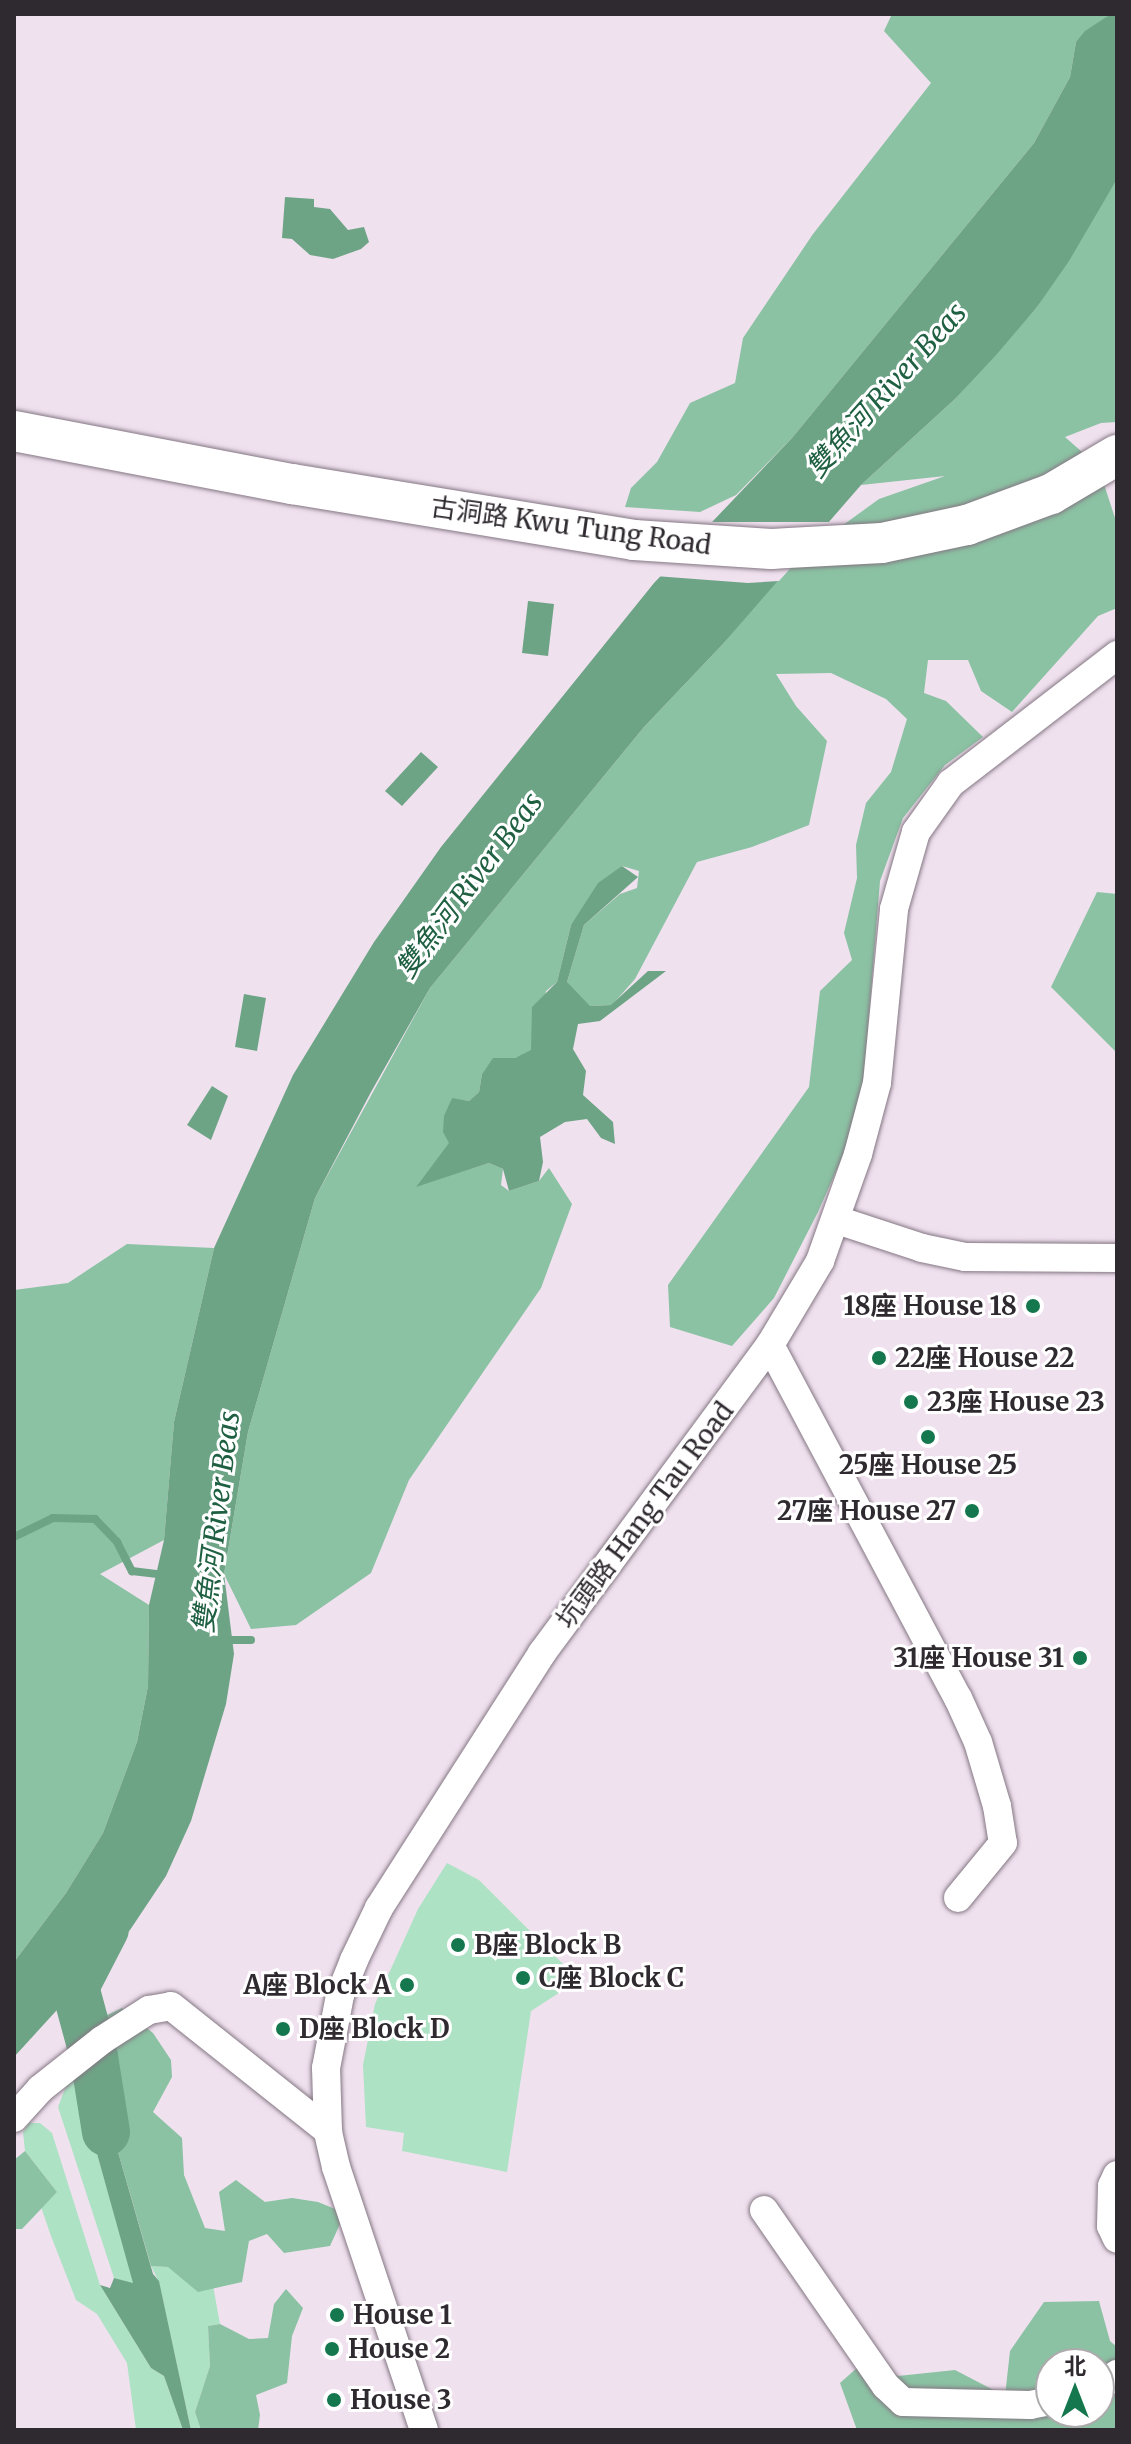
<!DOCTYPE html>
<meta charset="utf-8">
<style>
body{margin:0}
#map{position:relative;width:1131px;height:2444px;overflow:hidden;background:#f0e1ef;font-family:Merriweather,"Noto Sans SC",serif}
div>[style]{position:absolute}
.green>*{inset:0;background:#ade2c4}
.forest>*{inset:0;background:#8bc2a3}
.water>*{inset:0;background:#6ea486}
.pier>*{inset:0;background:#f0e1ef}
.stream>*{height:8px;margin:-4px;padding:0 4px;transform-origin:4px;border-radius:4px;background:#6ea486}
.river>*{height:48px;margin:-24px;padding:0 24px;transform-origin:24px;border-radius:24px;background:#6ea486}
.roads{filter:drop-shadow(0 0 2px #847783) drop-shadow(0 0 2px #847783)}
.street>*{height:28px;margin:-14px;padding:0 14px;transform-origin:14px;border-radius:14px;background:#fff}
.secondary>*{height:40px;margin:-20px;padding:0 20px;transform-origin:20px;border-radius:20px;background:#fff}
.dots>*{width:22px;height:22px;translate:-50% -50%;box-sizing:border-box;border:4px solid #fff;border-radius:50%}
span{translate:-50% -50%;white-space:nowrap;text-align:center;line-height:1.15;-webkit-text-stroke:6px #fff;paint-order:stroke}
.street-label{font-size:26px;color:#2f2a2f}
.poi-label{font-size:26px;color:#2f2a2f;font-weight:700}
.right{translate:-100% -50%;text-align:right}
.left{translate:0 -50%;text-align:left}
.water-label{font-size:28px;color:#206042;font-style:italic}
.frame{position:absolute;inset:0;border:16px solid #2f2a2f;pointer-events:none}
.north{position:absolute;left:1035px;top:2348px;width:80px;height:80px;box-sizing:border-box;background:#fff;border:2px solid #acaaac;border-radius:50%;rotate:0deg;font-size:22px;font-weight:700;line-height:32px;text-align:center;color:#2f2a2f}
.north::after{content:'';display:block;margin:auto;width:28px;height:36px;background:#15774e;clip-path:polygon(50% 0,100% 100%,50% 72%,0 100%)}
</style>
<div id="map">
<div class="green">
<i style="clip-path:polygon(447px 1863px,479px 1880px,579px 1980px,531px 2011px,507px 2172px,402px 2151px,404px 2133px,366px 2127px,363px 2065px,375px 2004px,418px 1909px)"></i>
<i style="clip-path:polygon(82px 2073px,89px 2100px,91px 2132px,134px 2284px,114px 2278px,58px 2107px,68px 2081px)"></i>
<i style="clip-path:polygon(29px 2123px,40px 2123px,52px 2133px,100px 2285px,151px 2368px,164px 2376px,183px 2430px,136px 2430px,127px 2363px,97px 2314px,76px 2300px,51px 2236px,41px 2207px,57px 2192px,25px 2151px,23px 2132px)"></i>
<i style="clip-path:polygon(151px 2266px,210px 2269px,220px 2324px,208px 2326px,210px 2366px,195px 2412px,201px 2430px,191px 2430px,159px 2282px)"></i>
</div>
<div class="forest">
<i style="clip-path:polygon(892px 14px,1111px 14px,1076px 42px,1070px 77px,1034px 143px,792px 438px,736px 495px,700px 512px,625px 507px,631px 488px,657px 462px,690px 403px,735px 383px,743px 338px,813px 234px,931px 83px,884px 31px)"></i>
<i style="clip-path:polygon(1117px 179px,1117px 422px,1101px 423px,1065px 437px,1098px 466px,1117px 524px,1117px 608px,1098px 616px,1012px 712px,981px 691px,968px 660px,928px 660px,924px 693px,946px 701px,983px 737px,945px 765px,903px 818px,880px 881px,861px 1115px,818px 1212px,774px 1298px,732px 1346px,670px 1327px,668px 1285px,809px 1087px,820px 991px,852px 960px,844px 933px,857px 878px,856px 845px,866px 803px,891px 772px,907px 719px,886px 699px,831px 673px,776px 674px,796px 706px,827px 741px,809px 825px,752px 847px,697px 862px,635px 979px,612px 1005px,590px 1006px,579px 1003px,567px 982px,584px 925px,620px 894px,637px 888px,639px 871px,622px 866px,571px 925px,557px 982px,546px 991px,537px 1050px,515px 1058px,494px 1058px,482px 1074px,479px 1092px,469px 1101px,451px 1099px,450px 1143px,417px 1186px,489px 1163px,503px 1169px,501px 1185px,509px 1191px,539px 1181px,549px 1168px,572px 1204px,541px 1288px,409px 1480px,371px 1573px,296px 1625px,251px 1629px,224px 1574px,248px 1432px,315px 1198px,430px 988px,644px 727px,722px 645px,788px 565px,879px 499px,945px 476px,861px 485px,955px 399px,1037px 307px)"></i>
<i style="clip-path:polygon(1097px 892px,1117px 894px,1117px 1053px,1051px 987px)"></i>
<i style="clip-path:polygon(127px 1244px,214px 1248px,174px 1422px,164px 1540px,100px 1574px,149px 1605px,148px 1686px,137px 1742px,103px 1833px,66px 1893px,14px 1962px,14px 1290px,68px 1283px)"></i>
<i style="clip-path:polygon(122px 2008px,153px 2033px,171px 2060px,172px 2077px,153px 2112px,182px 2138px,184px 2175px,205px 2228px,225px 2231px,219px 2192px,236px 2180px,265px 2202px,292px 2198px,318px 2202px,345px 2213px,330px 2246px,284px 2253px,267px 2234px,249px 2241px,242px 2282px,198px 2292px,168px 2267px,151px 2266px,112px 2131px,105px 2085px,102px 2040px,107px 2015px)"></i>
<i style="clip-path:polygon(25px 2151px,57px 2192px,22px 2229px,14px 2229px,14px 2160px)"></i>
<i style="clip-path:polygon(286px 2289px,303px 2308px,292px 2336px,287px 2383px,256px 2395px,260px 2415px,258px 2430px,201px 2430px,195px 2412px,210px 2366px,208px 2326px,220px 2324px,249px 2339px,268px 2338px,274px 2304px)"></i>
<i style="clip-path:polygon(evenodd,1099px 2301px,1110px 2341px,1117px 2347px,1117px 2430px,857px 2430px,840px 2383px,867px 2359px,898px 2376px,955px 2370px,1005px 2396px,1010px 2351px,1044px 2302px,1099px 2301px,1051px 2364px,1099px 2364px,1099px 2412px,1051px 2412px,1051px 2364px)"></i>
</div>
<div class="water">
<i style="clip-path:polygon(1111px 14px,1117px 14px,1117px 179px,1069px 261px,1037px 307px,997px 354px,955px 399px,861px 485px,722px 645px,644px 727px,430px 988px,371px 1092px,315px 1198px,248px 1432px,224px 1574px,234px 1654px,226px 1704px,191px 1821px,166px 1876px,130px 1930px,14px 2057px,14px 1962px,66px 1893px,103px 1833px,137px 1742px,148px 1686px,149px 1605px,164px 1540px,174px 1422px,214px 1248px,293px 1075px,374px 942px,441px 847px,654px 583px,792px 438px,1034px 143px,1070px 77px,1076px 42px,1085px 31px)"></i>
<i style="clip-path:polygon(285px 197px,314px 199px,314px 207px,330px 209px,348px 230px,364px 227px,369px 242px,361px 249px,333px 259px,310px 255px,292px 239px,282px 238px)"></i>
<i style="clip-path:polygon(528px 601px,554px 604px,548px 656px,522px 653px)"></i>
<i style="clip-path:polygon(421px 752px,438px 767px,402px 806px,385px 791px)"></i>
<i style="clip-path:polygon(622px 866px,638px 877px,584px 925px,567px 982px,590px 1006px,611px 1005px,648px 971px,666px 971px,600px 1021px,578px 1024px,573px 1049px,586px 1071px,583px 1095px,613px 1122px,615px 1144px,601px 1138px,587px 1119px,565px 1122px,540px 1137px,543px 1162px,539px 1181px,509px 1191px,503px 1169px,489px 1163px,416px 1187px,449px 1143px,443px 1132px,444px 1116px,452px 1098px,469px 1101px,479px 1092px,482px 1074px,493px 1058px,515px 1058px,531px 1050px,532px 1007px,557px 982px,571px 925px,598px 883px)"></i>
<i style="clip-path:polygon(244px 994px,266px 998px,257px 1051px,235px 1047px)"></i>
<i style="clip-path:polygon(212px 1086px,228px 1096px,211px 1140px,187px 1125px)"></i>
<i style="clip-path:polygon(106px 2062px,105px 2091px,112px 2131px,153px 2274px,159px 2281px,191px 2430px,183px 2430px,164px 2376px,151px 2368px,100px 2285px,110px 2288px,114px 2278px,133px 2283px,91px 2132px,89px 2100px,82px 2073px)"></i>
</div>
<div class="pier">
<i style="clip-path:polygon(706px 522px,832px 522px,779px 581px,748px 583px,655px 576px)"></i>
</div>
<div class="stream">
<i style="left:14px;top:1537px;width:43px;rotate:-26deg"></i>
<i style="left:53px;top:1518px;width:42px;rotate:1.4deg"></i>
<i style="left:95px;top:1519px;width:32px;rotate:46deg"></i>
<i style="left:117px;top:1542px;width:33px;rotate:63deg"></i>
<i style="left:132px;top:1571px;width:32px;rotate:7deg"></i>
<i style="left:224px;top:1640px;width:27px"></i>
</div>
<div class="river">
<i style="left:105px;top:1929px;width:65px;rotate:117.3deg"></i>
<i style="left:75px;top:1987px;width:73px;rotate:74.8deg"></i>
<i style="left:94px;top:2057px;width:76px;rotate:80.9deg"></i>
</div>
<div class="roads">
<div class="street">
<i style="left:837px;top:1220px;width:89px;rotate:18.2deg"></i>
<i style="left:922px;top:1248px;width:44px;rotate:11.8deg"></i>
<i style="left:965px;top:1257px;width:152px;rotate:0.4deg"></i>
<i style="left:770px;top:1345px;width:400px;rotate:62deg"></i>
<i style="left:958px;top:1698px;width:48px;rotate:65.6deg"></i>
<i style="left:978px;top:1742px;width:67px;rotate:73.5deg"></i>
<i style="left:997px;top:1806px;width:37px;rotate:81deg"></i>
<i style="left:1003px;top:1843px;width:71px;rotate:129.3deg"></i>
<i style="left:14px;top:2118px;width:39px;rotate:-48deg"></i>
<i style="left:40px;top:2089px;width:79px;rotate:-38.3deg"></i>
<i style="left:102px;top:2040px;width:56px;rotate:-32.6deg"></i>
<i style="left:149px;top:2010px;width:22px;rotate:-10deg"></i>
<i style="left:171px;top:2006px;width:201px;rotate:38.5deg"></i>
<i style="left:1117px;top:2175px;width:12px;rotate:114deg"></i>
<i style="left:1112px;top:2186px;width:40px;rotate:91.4deg"></i>
<i style="left:1111px;top:2226px;width:14px;rotate:65deg"></i>
<i style="left:764px;top:2210px;width:214px;rotate:55.3deg"></i>
<i style="left:886px;top:2386px;width:23px;rotate:43deg"></i>
<i style="left:903px;top:2402px;width:127px;rotate:1.4deg"></i>
<i style="left:1030px;top:2405px;width:21px;rotate:-11deg"></i>
<i style="left:1099px;top:2388px;width:23px;rotate:-38deg"></i>
<i style="left:424px;top:2430px;width:277px;rotate:-108.5deg"></i>
<i style="left:336px;top:2167px;width:37px;rotate:-103deg"></i>
<i style="left:328px;top:2131px;width:63px;rotate:-91.8deg"></i>
<i style="left:326px;top:2068px;width:74px;rotate:-79.1deg"></i>
<i style="left:340px;top:1995px;width:38px;rotate:-68deg"></i>
<i style="left:354px;top:1960px;width:58px;rotate:-64.3deg"></i>
<i style="left:379px;top:1908px;width:303px;rotate:-57.4deg"></i>
<i style="left:542px;top:1653px;width:383px;rotate:-53.5deg"></i>
<i style="left:770px;top:1345px;width:98px;rotate:-59.2deg"></i>
<i style="left:820px;top:1261px;width:114px;rotate:-70.4deg"></i>
<i style="left:858px;top:1154px;width:73px;rotate:-75deg"></i>
<i style="left:877px;top:1083px;width:175px;rotate:-84.4deg"></i>
<i style="left:894px;top:909px;width:80px;rotate:-74.1deg"></i>
<i style="left:916px;top:832px;width:60px;rotate:-54.5deg"></i>
<i style="left:951px;top:783px;width:210px;rotate:-37.6deg"></i>
</div>
<div class="secondary">
<i style="left:14px;top:431px;width:283px;rotate:10.8deg"></i>
<i style="left:292px;top:484px;width:347px;rotate:9.3deg"></i>
<i style="left:634px;top:540px;width:137px;rotate:3.8deg"></i>
<i style="left:771px;top:549px;width:111px;rotate:-3.1deg"></i>
<i style="left:882px;top:543px;width:87px;rotate:-12deg"></i>
<i style="left:967px;top:525px;width:90px;rotate:-20.3deg"></i>
<i style="left:1051px;top:494px;width:77px;rotate:-30.6deg"></i>
</div>
</div>
<div class="dots">
<i style="left:1033px;top:1306px;background:#15774e"></i>
<i style="left:879px;top:1358px;background:#15774e"></i>
<i style="left:911px;top:1402px;background:#15774e"></i>
<i style="left:928px;top:1437px;background:#15774e"></i>
<i style="left:972px;top:1511px;background:#15774e"></i>
<i style="left:1080px;top:1658px;background:#15774e"></i>
<i style="left:458px;top:1945px;background:#15774e"></i>
<i style="left:523px;top:1978px;background:#15774e"></i>
<i style="left:407px;top:1985px;background:#15774e"></i>
<i style="left:283px;top:2029px;background:#15774e"></i>
<i style="left:337px;top:2315px;background:#15774e"></i>
<i style="left:332px;top:2349px;background:#15774e"></i>
<i style="left:334px;top:2400px;background:#15774e"></i>
</div>
<div class="street-label">
<span style="left:571px;top:526px;rotate:8deg">古洞路 Kwu Tung Road</span>
<span style="left:645px;top:1515px;rotate:-53deg">坑頭路 Hang Tau Road</span>
</div>
<div class="poi-label">
<span class="right" style="left:1017px;top:1306px">18座 House 18</span>
<span class="left" style="left:895px;top:1358px">22座 House 22</span>
<span class="left" style="left:927px;top:1402px">23座 House 23</span>
<span style="left:928px;top:1465px">25座 House 25</span>
<span class="right" style="left:956px;top:1511px">27座 House 27</span>
<span class="right" style="left:1064px;top:1658px">31座 House 31</span>
<span class="left" style="left:474px;top:1945px">B座 Block B</span>
<span class="left" style="left:539px;top:1978px">C座 Block C</span>
<span class="right" style="left:391px;top:1985px">A座 Block A</span>
<span class="left" style="left:299px;top:2029px">D座 Block D</span>
<span class="left" style="left:353px;top:2315px">House 1</span>
<span class="left" style="left:348px;top:2349px">House 2</span>
<span class="left" style="left:350px;top:2400px">House 3</span>
</div>
<div class="water-label">
<span style="left:886px;top:390px;rotate:-48deg">雙魚河 River Beas</span>
<span style="left:469px;top:885px;rotate:-53deg">雙魚河 River Beas</span>
<span style="left:216px;top:1522px;rotate:-83deg">雙魚河 River Beas</span>
</div>
<div class="frame"></div>
<div class="north">北</div>
</div>
